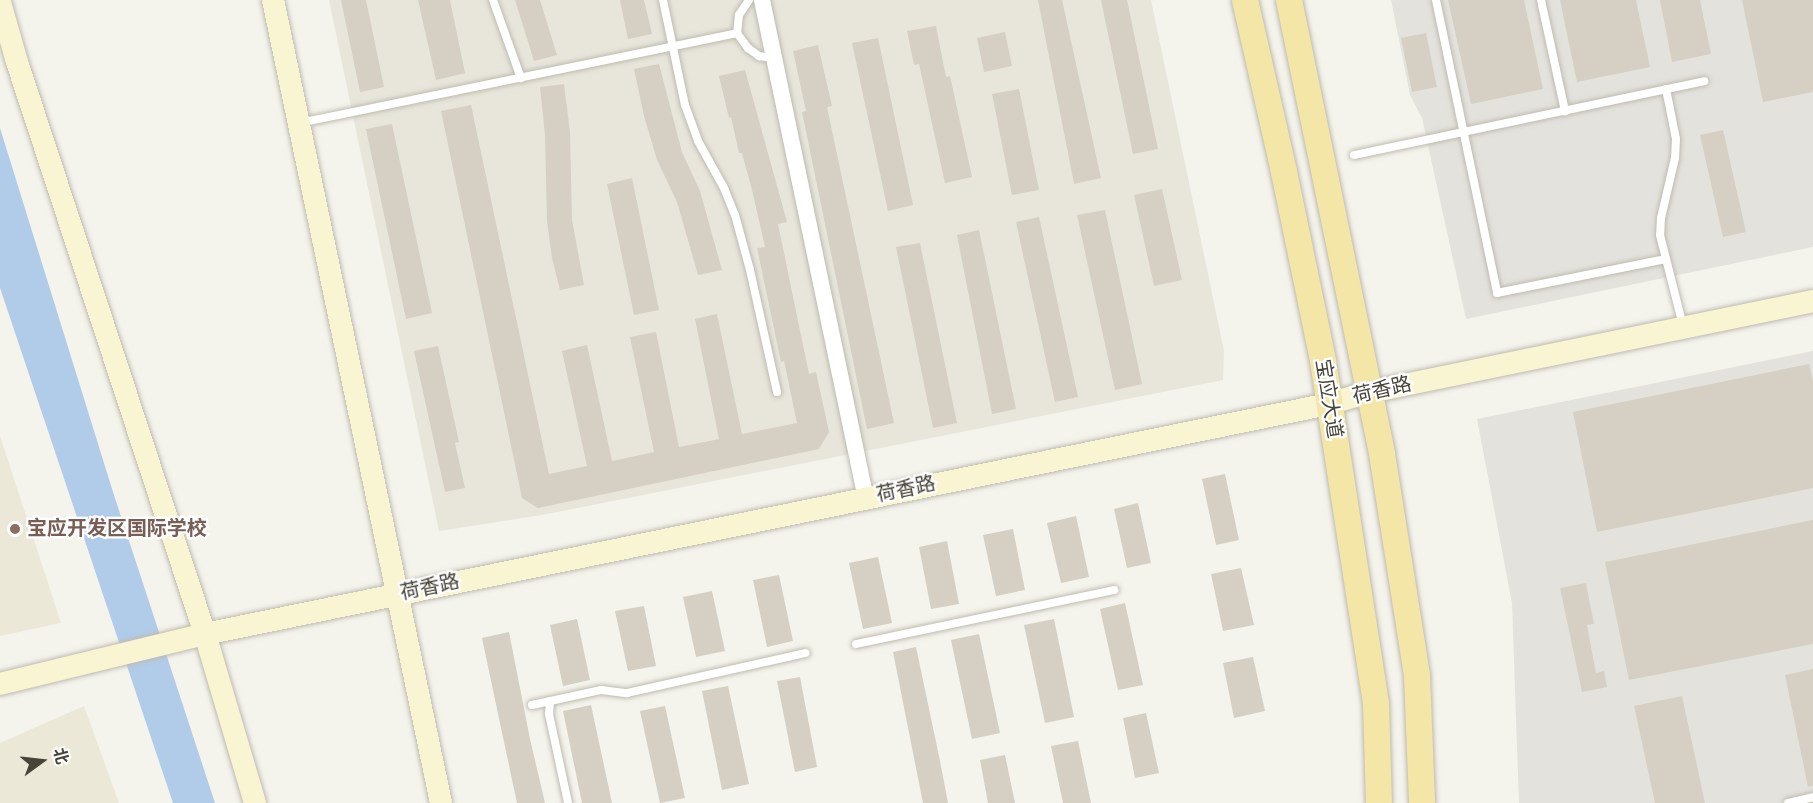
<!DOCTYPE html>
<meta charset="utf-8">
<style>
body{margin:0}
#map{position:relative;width:1813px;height:803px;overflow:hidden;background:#f4f3ec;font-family:"Sofia Sans Condensed","Noto Sans SC",sans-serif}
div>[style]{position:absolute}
.residential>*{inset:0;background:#e8e5db}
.industrial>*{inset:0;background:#e4e2dd}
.education>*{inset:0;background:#ece8d8}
.water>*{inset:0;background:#b0cce9}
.building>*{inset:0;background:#d5d0c3}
.roads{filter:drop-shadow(0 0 2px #bfbbb0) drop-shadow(0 0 2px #bfbbb0)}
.lane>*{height:8px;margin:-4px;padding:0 4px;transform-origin:4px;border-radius:4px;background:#fff}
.street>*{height:16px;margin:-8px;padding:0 8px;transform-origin:8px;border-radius:8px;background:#fff}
.secondary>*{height:22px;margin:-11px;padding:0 11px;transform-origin:11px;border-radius:11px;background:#f9f4d1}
.primary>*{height:26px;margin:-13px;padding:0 13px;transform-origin:13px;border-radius:13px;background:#f4e6a6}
.dots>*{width:16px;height:16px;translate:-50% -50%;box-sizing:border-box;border:3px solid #fff;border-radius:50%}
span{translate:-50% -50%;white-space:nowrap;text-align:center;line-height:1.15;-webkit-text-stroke:4.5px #fff;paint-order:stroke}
.street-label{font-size:20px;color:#48443a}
.education-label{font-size:20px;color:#785e54;font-weight:700}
.left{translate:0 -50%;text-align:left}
.north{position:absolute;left:12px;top:731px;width:60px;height:60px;-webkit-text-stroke:4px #fff;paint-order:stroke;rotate:75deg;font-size:16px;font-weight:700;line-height:24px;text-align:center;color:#48443a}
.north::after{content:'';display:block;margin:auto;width:21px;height:27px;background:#48443a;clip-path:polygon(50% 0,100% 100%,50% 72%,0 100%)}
</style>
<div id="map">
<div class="residential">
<i style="clip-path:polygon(329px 0,1151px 0,1224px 351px,1223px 380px,542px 515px,439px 531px)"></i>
</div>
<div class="industrial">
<i style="clip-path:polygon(1391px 0,1813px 0,1813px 247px,1466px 319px,1422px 118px,1410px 95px)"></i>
<i style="clip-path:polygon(1813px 351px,1813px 803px,1519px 803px,1512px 603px,1477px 419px)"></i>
</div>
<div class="education">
<i style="clip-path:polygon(0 436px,61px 623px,0 636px)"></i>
<i style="clip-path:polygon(84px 706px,119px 803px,0 803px,0 743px)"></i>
</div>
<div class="water">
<i style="clip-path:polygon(0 128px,113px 492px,215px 803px,173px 803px,0 288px)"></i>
</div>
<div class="building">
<i style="clip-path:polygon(341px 0,366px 0,384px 87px,360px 92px)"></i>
<i style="clip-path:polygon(418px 0,450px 0,465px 73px,436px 80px)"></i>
<i style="clip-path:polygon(515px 0,540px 0,557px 55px,534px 61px)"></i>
<i style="clip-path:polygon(620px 0,644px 0,652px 34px,628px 39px)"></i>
<i style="clip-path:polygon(1038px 0,1062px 0,1101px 178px,1074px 184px)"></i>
<i style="clip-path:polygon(1101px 0,1127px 0,1158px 149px,1133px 154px)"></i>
<i style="clip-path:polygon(1448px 0,1524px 0,1543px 89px,1471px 104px)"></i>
<i style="clip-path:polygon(1560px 0,1636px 0,1650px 67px,1577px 82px)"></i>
<i style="clip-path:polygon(1660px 0,1700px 0,1711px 54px,1672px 62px)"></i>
<i style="clip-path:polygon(1742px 0,1813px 0,1813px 92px,1763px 102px)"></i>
<i style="clip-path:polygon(936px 26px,946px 77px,950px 76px,972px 177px,945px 183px,919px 64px,914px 65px,907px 31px)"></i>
<i style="clip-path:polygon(1005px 32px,1012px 66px,984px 72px,977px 38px)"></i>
<i style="clip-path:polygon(1426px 33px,1437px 87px,1412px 92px,1401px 38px)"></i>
<i style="clip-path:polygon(878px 38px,913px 205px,888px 211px,852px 43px)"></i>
<i style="clip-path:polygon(818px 45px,832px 106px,827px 107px,894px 423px,867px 429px,802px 112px,806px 111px,793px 51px)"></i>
<i style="clip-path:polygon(659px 64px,682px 152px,700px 191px,722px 270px,698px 275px,677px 202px,657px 160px,644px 116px,634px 69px)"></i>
<i style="clip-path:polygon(745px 70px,787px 222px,778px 224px,809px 374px,816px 372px,829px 432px,819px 449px,538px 508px,522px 498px,441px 111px,471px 105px,549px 474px,587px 466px,562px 351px,587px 345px,612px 461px,654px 452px,630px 337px,656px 332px,679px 447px,719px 439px,695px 319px,717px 314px,742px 434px,797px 423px,784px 361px,781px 362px,757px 248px,765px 247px,752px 190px,742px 153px,739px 153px,731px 117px,729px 118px,719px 76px)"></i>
<i style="clip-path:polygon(564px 84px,570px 132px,572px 220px,584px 285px,560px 290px,552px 258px,547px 221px,545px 135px,540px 87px)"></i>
<i style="clip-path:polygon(1019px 89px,1039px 190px,1012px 195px,992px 94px)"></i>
<i style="clip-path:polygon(392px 124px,432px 313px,406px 319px,366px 129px)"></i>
<i style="clip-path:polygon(1723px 130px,1746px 232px,1723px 237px,1700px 135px)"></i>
<i style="clip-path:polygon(632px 178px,659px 310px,634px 315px,607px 184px)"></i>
<i style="clip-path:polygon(1162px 189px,1182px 280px,1154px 286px,1134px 195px)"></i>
<i style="clip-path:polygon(1105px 210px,1142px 384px,1115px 390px,1077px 215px)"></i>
<i style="clip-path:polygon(1039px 217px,1078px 397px,1055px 402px,1016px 222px)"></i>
<i style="clip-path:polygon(979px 230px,1016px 409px,992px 414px,957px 235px)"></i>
<i style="clip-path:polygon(920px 243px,957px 423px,933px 428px,896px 247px)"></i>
<i style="clip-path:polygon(438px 346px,459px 442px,455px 443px,465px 488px,445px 492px,414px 351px)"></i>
<i style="clip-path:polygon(1809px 364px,1813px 381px,1813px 488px,1597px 532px,1573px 412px)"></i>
<i style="clip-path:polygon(1225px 474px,1239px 540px,1216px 545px,1202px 479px)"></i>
<i style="clip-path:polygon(1138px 503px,1151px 563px,1127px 568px,1114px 509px)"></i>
<i style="clip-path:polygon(1076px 516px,1089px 577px,1061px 583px,1047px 523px)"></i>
<i style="clip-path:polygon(1813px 520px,1813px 644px,1629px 680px,1605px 562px)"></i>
<i style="clip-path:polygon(1013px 529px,1025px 590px,996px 596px,983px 535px)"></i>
<i style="clip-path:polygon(947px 541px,959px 604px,931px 609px,919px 547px)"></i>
<i style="clip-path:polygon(878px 557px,892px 623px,863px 629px,849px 563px)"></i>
<i style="clip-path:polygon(1241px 568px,1254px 625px,1223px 631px,1211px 574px)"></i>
<i style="clip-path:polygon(779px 575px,793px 641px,767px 647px,753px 580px)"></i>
<i style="clip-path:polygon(1586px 583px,1594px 624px,1587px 625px,1596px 673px,1604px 671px,1607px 687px,1582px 692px,1560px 588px)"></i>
<i style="clip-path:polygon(712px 591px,725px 651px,696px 657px,683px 597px)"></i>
<i style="clip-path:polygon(1125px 603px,1143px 685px,1118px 690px,1100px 609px)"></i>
<i style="clip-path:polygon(644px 606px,656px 666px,628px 671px,615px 611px)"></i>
<i style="clip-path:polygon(577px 619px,590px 680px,563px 686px,550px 625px)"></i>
<i style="clip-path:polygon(1054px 619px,1074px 717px,1045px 723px,1024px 625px)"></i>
<i style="clip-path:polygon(509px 632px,530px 739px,545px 803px,517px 803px,501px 728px,482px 638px)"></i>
<i style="clip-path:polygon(979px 634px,1000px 733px,972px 739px,951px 640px)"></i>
<i style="clip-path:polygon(916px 647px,940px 761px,948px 803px,923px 803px,893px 652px)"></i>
<i style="clip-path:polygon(1253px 657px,1265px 711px,1234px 718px,1223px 663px)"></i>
<i style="clip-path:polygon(1813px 669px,1813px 786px,1808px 787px,1785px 675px)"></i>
<i style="clip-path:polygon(800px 677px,817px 767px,795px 772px,777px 681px)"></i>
<i style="clip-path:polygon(728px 686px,749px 784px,722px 790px,702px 691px)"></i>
<i style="clip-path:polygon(1682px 696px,1705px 803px,1655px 803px,1634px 706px)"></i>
<i style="clip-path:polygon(591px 705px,612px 803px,582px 803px,563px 711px)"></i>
<i style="clip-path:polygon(665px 706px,685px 798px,660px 803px,640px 711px)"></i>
<i style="clip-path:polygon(1146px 713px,1159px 773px,1135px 778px,1123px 718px)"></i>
<i style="clip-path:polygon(1078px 741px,1091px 803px,1063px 803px,1051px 746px)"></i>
<i style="clip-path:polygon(1005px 755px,1015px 803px,988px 803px,980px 760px)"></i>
</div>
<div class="roads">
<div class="lane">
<i style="left:493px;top:0;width:83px;rotate:70.3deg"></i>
<i style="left:663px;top:0;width:107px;rotate:78.2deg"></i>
<i style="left:685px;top:105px;width:38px;rotate:70deg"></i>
<i style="left:698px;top:141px;width:54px;rotate:61deg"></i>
<i style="left:724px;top:188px;width:29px;rotate:68deg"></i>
<i style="left:735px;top:215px;width:57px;rotate:74.7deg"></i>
<i style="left:750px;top:270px;width:125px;rotate:77.5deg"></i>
<i style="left:749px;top:0;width:18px;rotate:124deg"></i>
<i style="left:739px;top:15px;width:18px;rotate:96deg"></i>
<i style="left:737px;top:33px;width:19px;rotate:54deg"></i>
<i style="left:748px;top:48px;width:14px;rotate:36deg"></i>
<i style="left:759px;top:56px;width:15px;rotate:8deg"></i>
<i style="left:1436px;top:0;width:299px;rotate:78.2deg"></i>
<i style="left:1497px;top:293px;width:172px;rotate:-11.4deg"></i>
<i style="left:1541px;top:0;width:114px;rotate:77.8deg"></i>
<i style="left:1666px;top:89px;width:51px;rotate:78.7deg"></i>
<i style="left:1676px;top:139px;width:19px;rotate:93deg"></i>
<i style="left:1675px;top:158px;width:62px;rotate:103.1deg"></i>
<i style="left:1661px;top:218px;width:17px;rotate:93deg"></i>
<i style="left:1660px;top:235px;width:94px;rotate:75.8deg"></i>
<i style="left:299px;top:123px;width:447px;rotate:-11.6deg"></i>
<i style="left:1354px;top:155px;width:358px;rotate:-11.9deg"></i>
<i style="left:856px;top:644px;width:264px;rotate:-11.8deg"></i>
<i style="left:550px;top:701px;width:13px;rotate:94deg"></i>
<i style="left:549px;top:714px;width:91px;rotate:77.9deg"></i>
<i style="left:532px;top:705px;width:71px;rotate:-12.3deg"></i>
<i style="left:601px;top:690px;width:26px;rotate:7deg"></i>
<i style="left:627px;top:693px;width:183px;rotate:-12.6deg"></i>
<i style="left:1788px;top:803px;width:26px;rotate:-13deg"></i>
</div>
<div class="street">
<i style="left:762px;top:0;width:510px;rotate:78.23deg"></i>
</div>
<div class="secondary">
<i style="left:273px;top:0;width:820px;rotate:78.18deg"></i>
<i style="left:0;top:2px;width:62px;rotate:74.2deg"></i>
<i style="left:17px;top:62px;width:602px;rotate:71.81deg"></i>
<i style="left:205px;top:634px;width:176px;rotate:73.5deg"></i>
<i style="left:0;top:684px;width:211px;rotate:-13.7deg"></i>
<i style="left:205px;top:634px;width:1146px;rotate:-11.57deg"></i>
<i style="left:1328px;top:404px;width:44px;rotate:-15.9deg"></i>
<i style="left:1370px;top:392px;width:452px;rotate:-11.6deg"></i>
</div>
<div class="primary">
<i style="left:1245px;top:0;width:176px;rotate:77.2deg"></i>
<i style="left:1284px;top:172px;width:193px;rotate:78.3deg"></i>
<i style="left:1323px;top:361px;width:347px;rotate:81.2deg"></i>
<i style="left:1376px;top:704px;width:99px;rotate:88.3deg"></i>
<i style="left:1289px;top:0;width:463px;rotate:78.4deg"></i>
<i style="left:1382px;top:454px;width:225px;rotate:81deg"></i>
<i style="left:1417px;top:676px;width:127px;rotate:87.7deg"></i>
</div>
</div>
<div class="dots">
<i style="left:15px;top:529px;background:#8d6e63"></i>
</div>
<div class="street-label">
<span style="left:1382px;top:391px;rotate:-13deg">荷香路</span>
<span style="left:1328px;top:399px;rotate:81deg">宝应大道</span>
<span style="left:906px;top:490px;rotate:-12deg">荷香路</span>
<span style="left:430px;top:588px;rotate:-12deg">荷香路</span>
</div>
<div class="education-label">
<span class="left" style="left:27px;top:529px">宝应开发区国际学校</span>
</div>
<div class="north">北</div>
</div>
